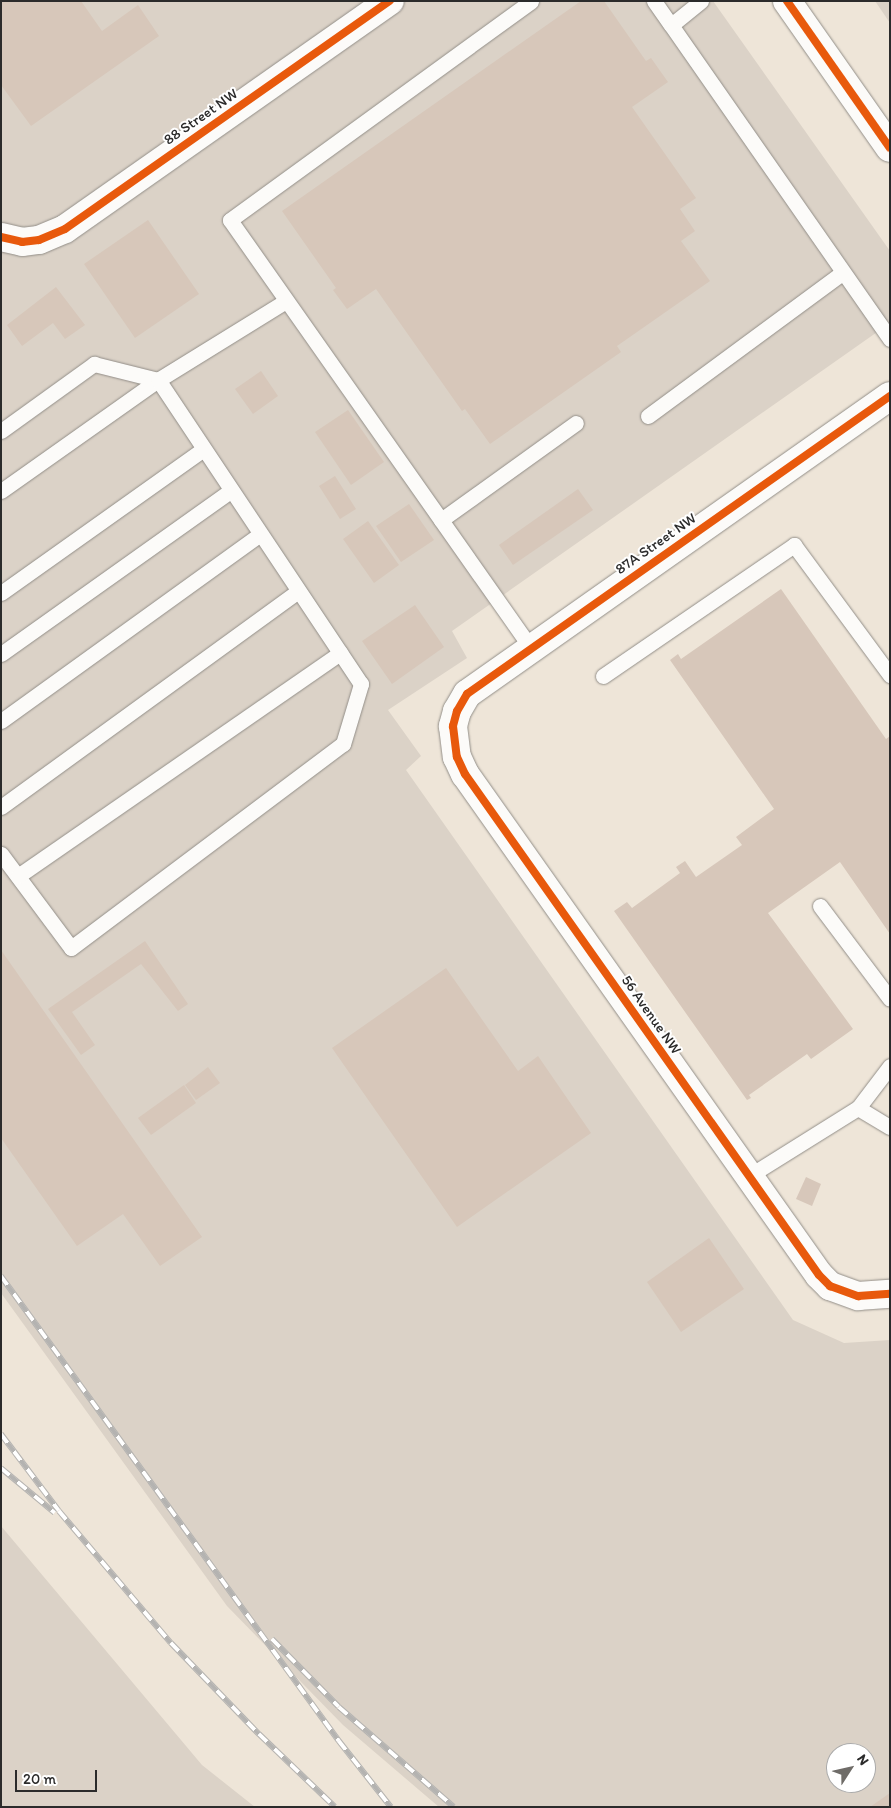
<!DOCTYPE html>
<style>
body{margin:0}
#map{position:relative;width:891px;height:1808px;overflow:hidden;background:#eee5d8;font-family:Itim,sans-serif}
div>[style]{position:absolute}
.industrial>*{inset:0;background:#dbd2c7}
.building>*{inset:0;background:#d7c7ba}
.roads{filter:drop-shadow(0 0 1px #928e88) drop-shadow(0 0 1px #928e88)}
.service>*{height:15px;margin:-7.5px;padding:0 7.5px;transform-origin:7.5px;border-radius:7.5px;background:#fcfbf9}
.minor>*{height:28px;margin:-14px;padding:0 14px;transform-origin:14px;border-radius:14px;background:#fcfbf9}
.tertiary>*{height:28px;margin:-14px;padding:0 14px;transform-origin:14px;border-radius:14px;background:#fcfbf9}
.rail>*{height:5.5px;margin-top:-2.75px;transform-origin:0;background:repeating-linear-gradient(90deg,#fff 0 11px,#b4b3b1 0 22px);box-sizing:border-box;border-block:1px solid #b4b3b1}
.cycleway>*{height:8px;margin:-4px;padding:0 4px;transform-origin:4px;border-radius:4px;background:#e8590c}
span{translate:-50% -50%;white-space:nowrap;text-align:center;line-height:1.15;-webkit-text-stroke:4px #fff;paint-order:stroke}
.street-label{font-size:15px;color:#2b2b2b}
.frame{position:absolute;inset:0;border:2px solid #2b2b2b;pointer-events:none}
.north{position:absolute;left:826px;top:1743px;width:50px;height:50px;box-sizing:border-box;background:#fff;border:1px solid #aaa;border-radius:50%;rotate:55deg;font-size:14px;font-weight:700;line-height:20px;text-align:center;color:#2b2b2b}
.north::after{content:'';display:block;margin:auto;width:18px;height:22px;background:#6f6c68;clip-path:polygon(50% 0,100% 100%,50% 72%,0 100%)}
.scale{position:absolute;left:15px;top:1770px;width:82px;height:22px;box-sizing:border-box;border:2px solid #2b2b2b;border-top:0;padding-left:6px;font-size:15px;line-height:18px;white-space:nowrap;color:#2b2b2b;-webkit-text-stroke:4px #fff;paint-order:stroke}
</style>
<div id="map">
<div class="industrial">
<i style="clip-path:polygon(evenodd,1px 1px,713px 1px,890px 251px,890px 323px,452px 631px,467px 658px,388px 710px,421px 756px,406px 770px,793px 1320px,844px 1343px,890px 1340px,890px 1807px,439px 1807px,343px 1725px,227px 1606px,1px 1293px,1px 1px,836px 1753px,866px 1753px,866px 1783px,836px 1783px,836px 1753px)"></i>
<i style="clip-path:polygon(875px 1px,890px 1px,890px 23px)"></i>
<i style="clip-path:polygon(1px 1526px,202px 1765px,255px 1807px,1px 1807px)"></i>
</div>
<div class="building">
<i style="clip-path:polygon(1px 1px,81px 1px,102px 31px,138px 5px,159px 36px,31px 126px,1px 85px)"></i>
<i style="clip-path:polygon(581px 1px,604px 1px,646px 61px,651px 58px,668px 82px,632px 107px,696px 198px,680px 209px,695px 231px,681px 241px,710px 281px,617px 346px,621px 352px,490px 444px,465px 409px,462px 411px,376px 289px,347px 309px,333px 290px,336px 288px,282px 211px)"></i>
<i style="clip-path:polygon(148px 220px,199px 294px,135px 338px,84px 264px)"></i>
<i style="clip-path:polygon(56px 287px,85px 325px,65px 339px,53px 323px,22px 346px,7px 325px)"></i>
<i style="clip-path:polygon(261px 371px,278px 396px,253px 414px,235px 389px)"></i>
<i style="clip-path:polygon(348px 410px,384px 462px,351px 485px,315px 432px)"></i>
<i style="clip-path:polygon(335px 476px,356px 509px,340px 519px,319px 486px)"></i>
<i style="clip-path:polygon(578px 489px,593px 510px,513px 565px,499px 545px)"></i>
<i style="clip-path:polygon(409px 504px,434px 540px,401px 562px,376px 526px)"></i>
<i style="clip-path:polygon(368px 521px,399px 565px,374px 583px,343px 539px)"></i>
<i style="clip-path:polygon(781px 589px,886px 739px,890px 736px,890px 934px,840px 862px,768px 913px,853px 1029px,811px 1059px,807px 1054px,749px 1095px,751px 1098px,747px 1100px,614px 911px,627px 902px,632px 908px,680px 873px,676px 867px,685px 861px,696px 877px,742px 845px,736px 837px,774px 809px,670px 660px,678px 654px,681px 659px)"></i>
<i style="clip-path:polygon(415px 605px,444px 647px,392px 684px,362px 641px)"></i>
<i style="clip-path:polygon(145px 941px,188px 1004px,178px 1011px,141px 964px,72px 1012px,95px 1045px,81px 1055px,48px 1009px)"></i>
<i style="clip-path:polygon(1px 950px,202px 1237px,160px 1266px,123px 1214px,77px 1246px,1px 1138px)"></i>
<i style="clip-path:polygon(446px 968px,518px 1071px,538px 1056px,591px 1133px,457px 1227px,332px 1048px)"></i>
<i style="clip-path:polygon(208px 1067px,220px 1083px,196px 1100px,185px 1085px)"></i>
<i style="clip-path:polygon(184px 1085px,196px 1103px,151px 1135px,138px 1118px)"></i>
<i style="clip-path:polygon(806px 1177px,821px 1184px,812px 1206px,796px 1199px)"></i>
<i style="clip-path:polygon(709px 1238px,744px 1289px,681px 1332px,647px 1282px)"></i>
<i style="clip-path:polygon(890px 1793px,890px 1807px,870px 1807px)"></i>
</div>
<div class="roads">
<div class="service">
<i style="left:654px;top:1px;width:29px;rotate:55deg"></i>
<i style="left:701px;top:1px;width:38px;rotate:141deg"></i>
<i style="left:671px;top:25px;width:383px;rotate:55.1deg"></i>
<i style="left:648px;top:416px;width:242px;rotate:-36.4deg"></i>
<i style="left:1px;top:431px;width:115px;rotate:-35.8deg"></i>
<i style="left:94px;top:364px;width:66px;rotate:14deg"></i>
<i style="left:1px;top:491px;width:192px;rotate:-35.3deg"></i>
<i style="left:441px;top:520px;width:166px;rotate:-35.7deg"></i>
<i style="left:1px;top:593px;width:247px;rotate:-35.4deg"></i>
<i style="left:531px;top:648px;width:523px;rotate:-125.12deg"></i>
<i style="left:230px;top:220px;width:372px;rotate:-36deg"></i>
<i style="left:1px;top:654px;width:281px;rotate:-35.4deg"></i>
<i style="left:603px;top:676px;width:232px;rotate:-34.4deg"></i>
<i style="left:794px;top:545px;width:162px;rotate:53.6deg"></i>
<i style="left:1px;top:721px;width:318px;rotate:-35.8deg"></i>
<i style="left:1px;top:807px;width:367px;rotate:-36deg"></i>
<i style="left:1px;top:854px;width:117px;rotate:53.3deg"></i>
<i style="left:71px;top:948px;width:340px;rotate:-36.9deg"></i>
<i style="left:343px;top:744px;width:63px;rotate:-73.3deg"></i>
<i style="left:361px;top:684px;width:366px;rotate:-123.7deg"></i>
<i style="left:158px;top:380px;width:150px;rotate:-31.7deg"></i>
<i style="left:18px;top:876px;width:392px;rotate:-34.7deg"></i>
<i style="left:820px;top:906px;width:116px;rotate:53deg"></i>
<i style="left:858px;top:1108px;width:37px;rotate:31deg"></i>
<i style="left:749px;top:1176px;width:128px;rotate:-32deg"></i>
<i style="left:858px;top:1108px;width:53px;rotate:-52.7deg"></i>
</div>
<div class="minor">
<i style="left:1px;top:237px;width:22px;rotate:13deg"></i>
<i style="left:22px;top:242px;width:17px;rotate:-7deg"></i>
<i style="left:39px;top:240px;width:28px;rotate:-23deg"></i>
<i style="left:65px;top:229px;width:397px;rotate:-35.1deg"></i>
<i style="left:890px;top:396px;width:517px;rotate:144.84deg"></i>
<i style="left:467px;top:694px;width:20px;rotate:120deg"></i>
<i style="left:457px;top:711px;width:16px;rotate:105deg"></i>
<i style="left:453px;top:726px;width:31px;rotate:83deg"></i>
<i style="left:457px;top:757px;width:19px;rotate:65deg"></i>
<i style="left:465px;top:774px;width:613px;rotate:54.76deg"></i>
<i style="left:819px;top:1275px;width:16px;rotate:45deg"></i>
<i style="left:830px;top:1286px;width:30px;rotate:20deg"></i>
<i style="left:858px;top:1296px;width:32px;rotate:-4deg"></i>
</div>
<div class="tertiary">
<i style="left:787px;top:1px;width:179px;rotate:55deg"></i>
</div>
</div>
<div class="rail">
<i style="left:1px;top:1276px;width:575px;rotate:53.99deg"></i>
<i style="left:339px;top:1741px;width:84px;rotate:51.8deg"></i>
<i style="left:1px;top:1434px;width:96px;rotate:53deg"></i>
<i style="left:59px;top:1511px;width:173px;rotate:49.7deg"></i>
<i style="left:171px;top:1643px;width:127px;rotate:46deg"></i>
<i style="left:259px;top:1734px;width:105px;rotate:43.8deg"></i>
<i style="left:1px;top:1468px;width:70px;rotate:39.8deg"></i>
<i style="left:272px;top:1639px;width:95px;rotate:45.4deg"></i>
<i style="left:339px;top:1707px;width:152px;rotate:41deg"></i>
</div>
<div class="cycleway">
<i style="left:787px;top:1px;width:179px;rotate:55deg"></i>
<i style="left:1px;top:237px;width:22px;rotate:13deg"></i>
<i style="left:22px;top:242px;width:17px;rotate:-7deg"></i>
<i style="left:39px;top:240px;width:28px;rotate:-23deg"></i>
<i style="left:65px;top:229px;width:397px;rotate:-35.1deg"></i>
<i style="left:890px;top:396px;width:517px;rotate:144.84deg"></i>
<i style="left:467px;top:694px;width:20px;rotate:120deg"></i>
<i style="left:457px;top:711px;width:16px;rotate:105deg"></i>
<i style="left:453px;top:726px;width:31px;rotate:83deg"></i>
<i style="left:457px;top:757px;width:19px;rotate:65deg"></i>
<i style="left:465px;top:774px;width:613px;rotate:54.76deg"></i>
<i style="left:819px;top:1275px;width:16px;rotate:45deg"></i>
<i style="left:830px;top:1286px;width:30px;rotate:20deg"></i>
<i style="left:858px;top:1296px;width:32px;rotate:-4deg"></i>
</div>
<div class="street-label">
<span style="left:201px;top:117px;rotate:-35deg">88 Street NW</span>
<span style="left:656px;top:544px;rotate:-35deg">87A Street NW</span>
<span style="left:651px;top:1015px;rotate:55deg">56 Avenue NW</span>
</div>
<div class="frame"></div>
<div class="north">N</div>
<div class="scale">20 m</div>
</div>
